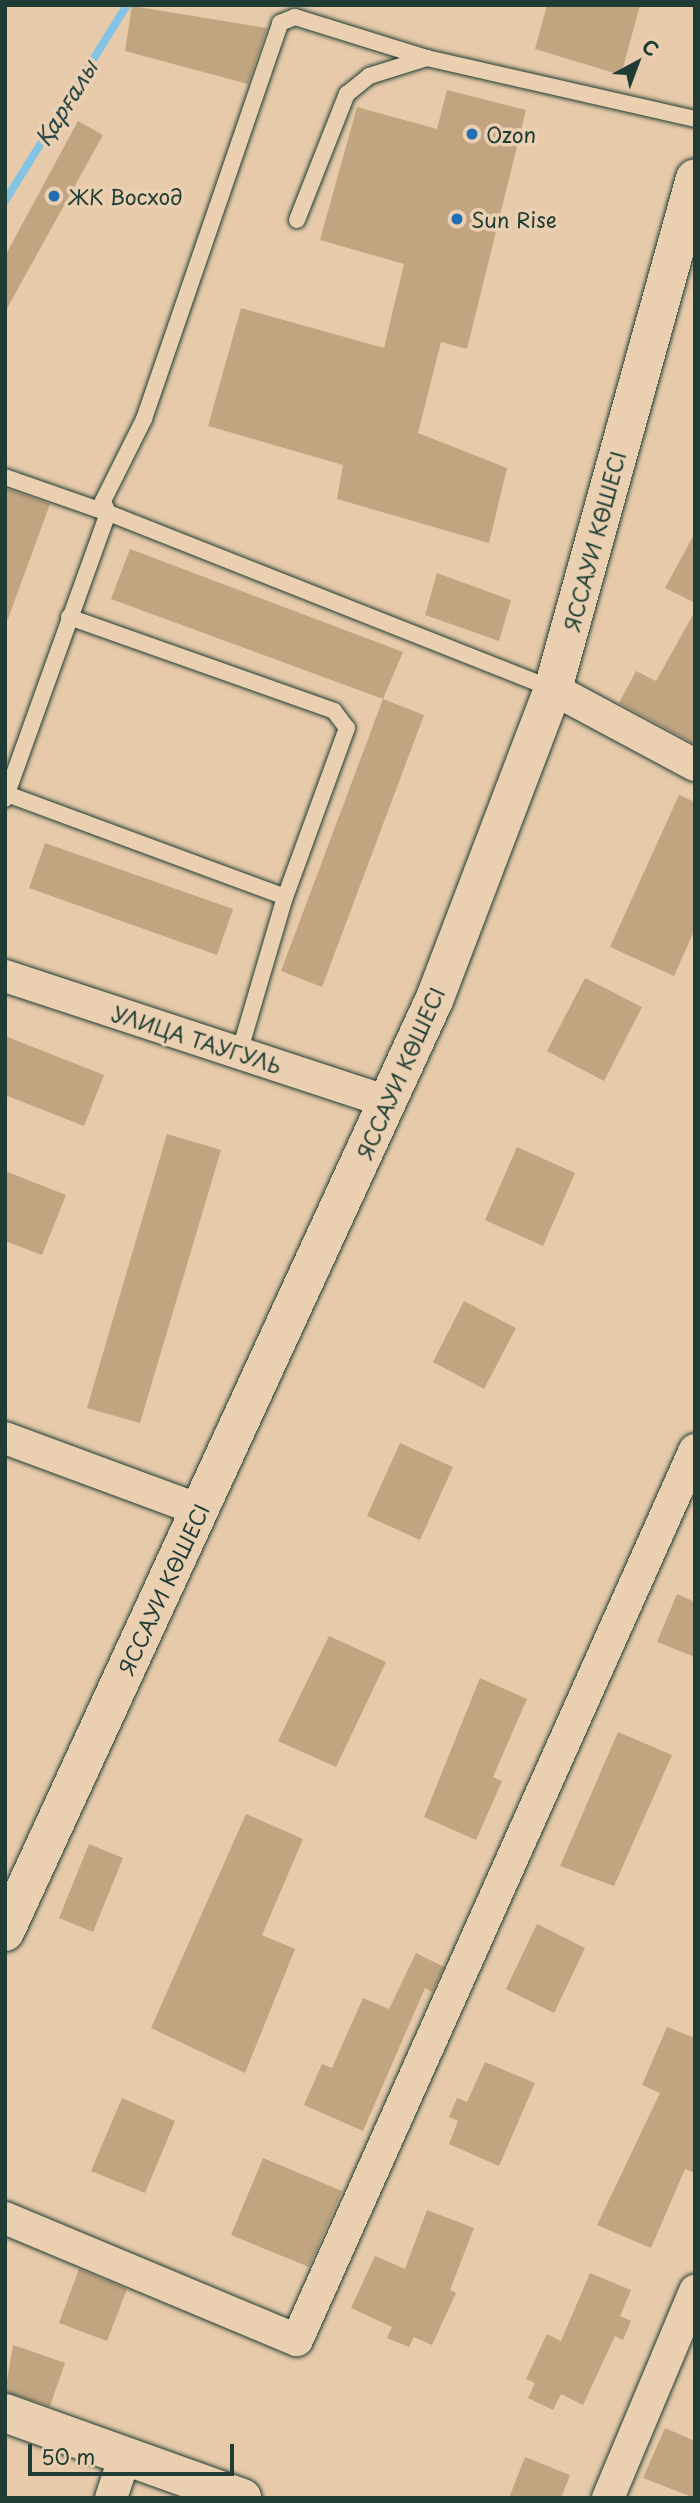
<!DOCTYPE html>
<meta charset="utf-8">
<style>
body{margin:0}
#map{position:relative;width:700px;height:2503px;overflow:hidden;background:#e7caaa;font-family:"Playpen Sans",sans-serif}
div>[style]{position:absolute}
.stream>*{height:8px;margin:-4px;padding:0 4px;transform-origin:4px;border-radius:4px;background:#84c3e4}
.building>*{inset:0;background:#c1a480}
.roads{filter:drop-shadow(0 0 2px #1f3d34) drop-shadow(0 0 2px #1f3d34)}
.service>*{height:16px;margin:-8px;padding:0 8px;transform-origin:8px;border-radius:8px;background:#eacfb1}
.minor>*{height:32px;margin:-16px;padding:0 16px;transform-origin:16px;border-radius:16px;background:#eacfb1}
.tertiary>*{height:38px;margin:-19px;padding:0 19px;transform-origin:19px;border-radius:19px;background:#eacfb1}
.secondary>*{height:38px;margin:-19px;padding:0 19px;transform-origin:19px;border-radius:19px;background:#eacfb1}
.dots>*{width:19px;height:19px;translate:-50% -50%;box-sizing:border-box;border:4px solid #eacfb1;border-radius:50%}
span{translate:-50% -50%;white-space:nowrap;text-align:center;line-height:1.15;-webkit-text-stroke:7px #eacfb1;paint-order:stroke}
.poi-label{font-size:21px;color:#1f3d34}
.left{translate:0 -50%;text-align:left}
.street-label{font-size:21px;color:#1f3d34}
.water-label{font-size:23px;color:#294a46;font-style:italic}
.frame{position:absolute;inset:0;border:7px solid #1f3d34;pointer-events:none}
.north{position:absolute;left:602px;top:28px;width:70px;height:70px;-webkit-text-stroke:5px #eacfb1;paint-order:stroke;rotate:41deg;font-size:19px;font-weight:700;line-height:28px;text-align:center;color:#1f3d34}
.north::after{content:'';display:block;margin:auto;width:24px;height:32px;background:#1f3d34;clip-path:polygon(50% 0,100% 100%,50% 72%,0 100%)}
.scale{position:absolute;left:28px;top:2444px;width:206px;height:32px;box-sizing:border-box;border:4px solid #1f3d34;border-top:0;padding-left:9px;font-size:21px;line-height:24px;white-space:nowrap;color:#1f3d34;-webkit-text-stroke:5px #eacfb1;paint-order:stroke}
</style>
<div id="map">
<div class="stream">
<i style="left:5px;top:201px;width:231px;rotate:-58.1deg"></i>
</div>
<div class="building">
<i style="clip-path:polygon(547px 5px,640px 5px,621px 75px,535px 49px)"></i>
<i style="clip-path:polygon(132px 6px,267px 28px,248px 84px,125px 51px)"></i>
<i style="clip-path:polygon(447px 90px,526px 110px,467px 349px,441px 342px,418px 433px,507px 468px,489px 543px,337px 499px,343px 465px,208px 426px,241px 308px,384px 348px,404px 264px,320px 240px,357px 107px,437px 129px)"></i>
<i style="clip-path:polygon(78px 121px,103px 135px,5px 312px,5px 256px)"></i>
<i style="clip-path:polygon(5px 488px,50px 504px,8px 619px,5px 619px)"></i>
<i style="clip-path:polygon(695px 533px,695px 603px,665px 588px)"></i>
<i style="clip-path:polygon(130px 549px,403px 652px,383px 699px,111px 599px)"></i>
<i style="clip-path:polygon(437px 573px,511px 600px,499px 641px,425px 615px)"></i>
<i style="clip-path:polygon(695px 611px,695px 744px,619px 703px,636px 671px,656px 681px)"></i>
<i style="clip-path:polygon(383px 699px,424px 715px,322px 987px,281px 971px)"></i>
<i style="clip-path:polygon(679px 795px,695px 802px,695px 929px,674px 976px,610px 947px)"></i>
<i style="clip-path:polygon(45px 843px,233px 909px,217px 955px,29px 888px)"></i>
<i style="clip-path:polygon(585px 978px,642px 1007px,604px 1081px,547px 1051px)"></i>
<i style="clip-path:polygon(5px 1036px,104px 1075px,84px 1126px,5px 1095px)"></i>
<i style="clip-path:polygon(167px 1134px,221px 1150px,140px 1423px,87px 1408px)"></i>
<i style="clip-path:polygon(517px 1147px,575px 1173px,543px 1246px,485px 1220px)"></i>
<i style="clip-path:polygon(5px 1171px,66px 1195px,42px 1255px,5px 1241px)"></i>
<i style="clip-path:polygon(464px 1301px,516px 1328px,484px 1389px,433px 1362px)"></i>
<i style="clip-path:polygon(400px 1443px,453px 1467px,420px 1540px,367px 1516px)"></i>
<i style="clip-path:polygon(677px 1594px,695px 1602px,695px 1657px,657px 1642px)"></i>
<i style="clip-path:polygon(329px 1636px,386px 1662px,336px 1767px,278px 1741px)"></i>
<i style="clip-path:polygon(480px 1678px,527px 1699px,493px 1777px,502px 1781px,476px 1840px,424px 1817px)"></i>
<i style="clip-path:polygon(618px 1732px,672px 1755px,614px 1886px,560px 1866px)"></i>
<i style="clip-path:polygon(246px 1814px,303px 1839px,262px 1935px,295px 1949px,245px 2073px,151px 2028px)"></i>
<i style="clip-path:polygon(89px 1844px,123px 1858px,93px 1932px,59px 1918px)"></i>
<i style="clip-path:polygon(537px 1924px,585px 1948px,554px 2013px,506px 1989px)"></i>
<i style="clip-path:polygon(416px 1953px,444px 1967px,432px 1992px,425px 1988px,363px 2131px,304px 2105px,322px 2064px,332px 2068px,363px 1998px,389px 2009px)"></i>
<i style="clip-path:polygon(667px 2027px,695px 2038px,695px 2173px,685px 2169px,651px 2248px,597px 2225px,660px 2093px,642px 2085px)"></i>
<i style="clip-path:polygon(485px 2062px,535px 2083px,499px 2166px,449px 2144px,458px 2121px,449px 2117px,457px 2098px,467px 2102px)"></i>
<i style="clip-path:polygon(122px 2098px,175px 2121px,145px 2193px,91px 2171px)"></i>
<i style="clip-path:polygon(263px 2158px,342px 2191px,309px 2267px,231px 2235px)"></i>
<i style="clip-path:polygon(427px 2210px,474px 2228px,450px 2290px,456px 2293px,432px 2345px,414px 2337px,409px 2347px,387px 2338px,392px 2327px,351px 2308px,375px 2256px,405px 2269px)"></i>
<i style="clip-path:polygon(79px 2269px,127px 2289px,107px 2341px,59px 2323px)"></i>
<i style="clip-path:polygon(590px 2273px,631px 2290px,620px 2316px,631px 2321px,623px 2340px,615px 2336px,583px 2405px,561px 2394px,553px 2410px,528px 2398px,535px 2383px,526px 2379px,547px 2334px,561px 2341px)"></i>
<i style="clip-path:polygon(13px 2345px,65px 2363px,50px 2406px,5px 2392px)"></i>
<i style="clip-path:polygon(665px 2428px,695px 2441px,695px 2498px,643px 2478px)"></i>
<i style="clip-path:polygon(525px 2457px,570px 2475px,561px 2498px,509px 2498px)"></i>
</div>
<div class="roads">
<div class="service">
<i style="left:297px;top:220px;width:136px;rotate:-68.4deg"></i>
<i style="left:347px;top:94px;width:28px;rotate:-39deg"></i>
<i style="left:369px;top:76px;width:61px;rotate:-17.2deg"></i>
<i style="left:5px;top:477px;width:109px;rotate:19.3deg"></i>
<i style="left:108px;top:513px;width:304px;rotate:109.8deg"></i>
<i style="left:69px;top:617px;width:281px;rotate:19.5deg"></i>
<i style="left:334px;top:711px;width:21px;rotate:53deg"></i>
<i style="left:347px;top:728px;width:180px;rotate:110.1deg"></i>
<i style="left:285px;top:897px;width:163px;rotate:106.4deg"></i>
<i style="left:553px;top:689px;width:479px;rotate:-158.4deg"></i>
<i style="left:108px;top:513px;width:13px;rotate:-113deg"></i>
<i style="left:103px;top:501px;width:92px;rotate:-63.4deg"></i>
<i style="left:144px;top:419px;width:419px;rotate:-71deg"></i>
<i style="left:280px;top:23px;width:16px;rotate:-22deg"></i>
<i style="left:295px;top:17px;width:138px;rotate:17.3deg"></i>
<i style="left:427px;top:58px;width:275px;rotate:12.8deg"></i>
<i style="left:7px;top:794px;width:296px;rotate:20.3deg"></i>
</div>
<div class="minor">
<i style="left:553px;top:689px;width:161px;rotate:28.2deg"></i>
<i style="left:5px;top:976px;width:403px;rotate:18.2deg"></i>
<i style="left:5px;top:1438px;width:208px;rotate:20.3deg"></i>
<i style="left:5px;top:2218px;width:316px;rotate:22.7deg"></i>
<i style="left:297px;top:2340px;width:975px;rotate:-65.91deg"></i>
<i style="left:111px;top:2498px;width:44px;rotate:-71.6deg"></i>
<i style="left:608px;top:2498px;width:225px;rotate:-67.2deg"></i>
</div>
<div class="tertiary">
<i style="left:5px;top:2413px;width:252px;rotate:19.7deg"></i>
</div>
<div class="secondary">
<i style="left:5px;top:1932px;width:1028px;rotate:-65.28deg"></i>
<i style="left:435px;top:998px;width:331px;rotate:-69.1deg"></i>
<i style="left:553px;top:689px;width:530px;rotate:-74.47deg"></i>
</div>
</div>
<div class="dots">
<i style="left:472px;top:134px;background:#1f6fb2"></i>
<i style="left:54px;top:196px;background:#1f6fb2"></i>
<i style="left:457px;top:219px;background:#1f6fb2"></i>
</div>
<div class="poi-label">
<span class="left" style="left:486px;top:134px">Ozon</span>
<span class="left" style="left:68px;top:196px">ЖК Восход</span>
<span class="left" style="left:471px;top:219px">Sun Rise</span>
</div>
<div class="street-label">
<span style="left:594px;top:541px;rotate:-75deg">ЯССАУИ КӨШЕСІ</span>
<span style="left:197px;top:1039px;rotate:18deg">УЛИЦА ТАУГУЛЬ</span>
<span style="left:400px;top:1073px;rotate:-66deg">ЯССАУИ КӨШЕСІ</span>
<span style="left:163px;top:1589px;rotate:-65deg">ЯССАУИ КӨШЕСІ</span>
</div>
<div class="water-label">
<span style="left:66px;top:103px;rotate:-58deg">Қарғалы</span>
</div>
<div class="frame"></div>
<div class="north">С</div>
<div class="scale">50 m</div>
</div>
